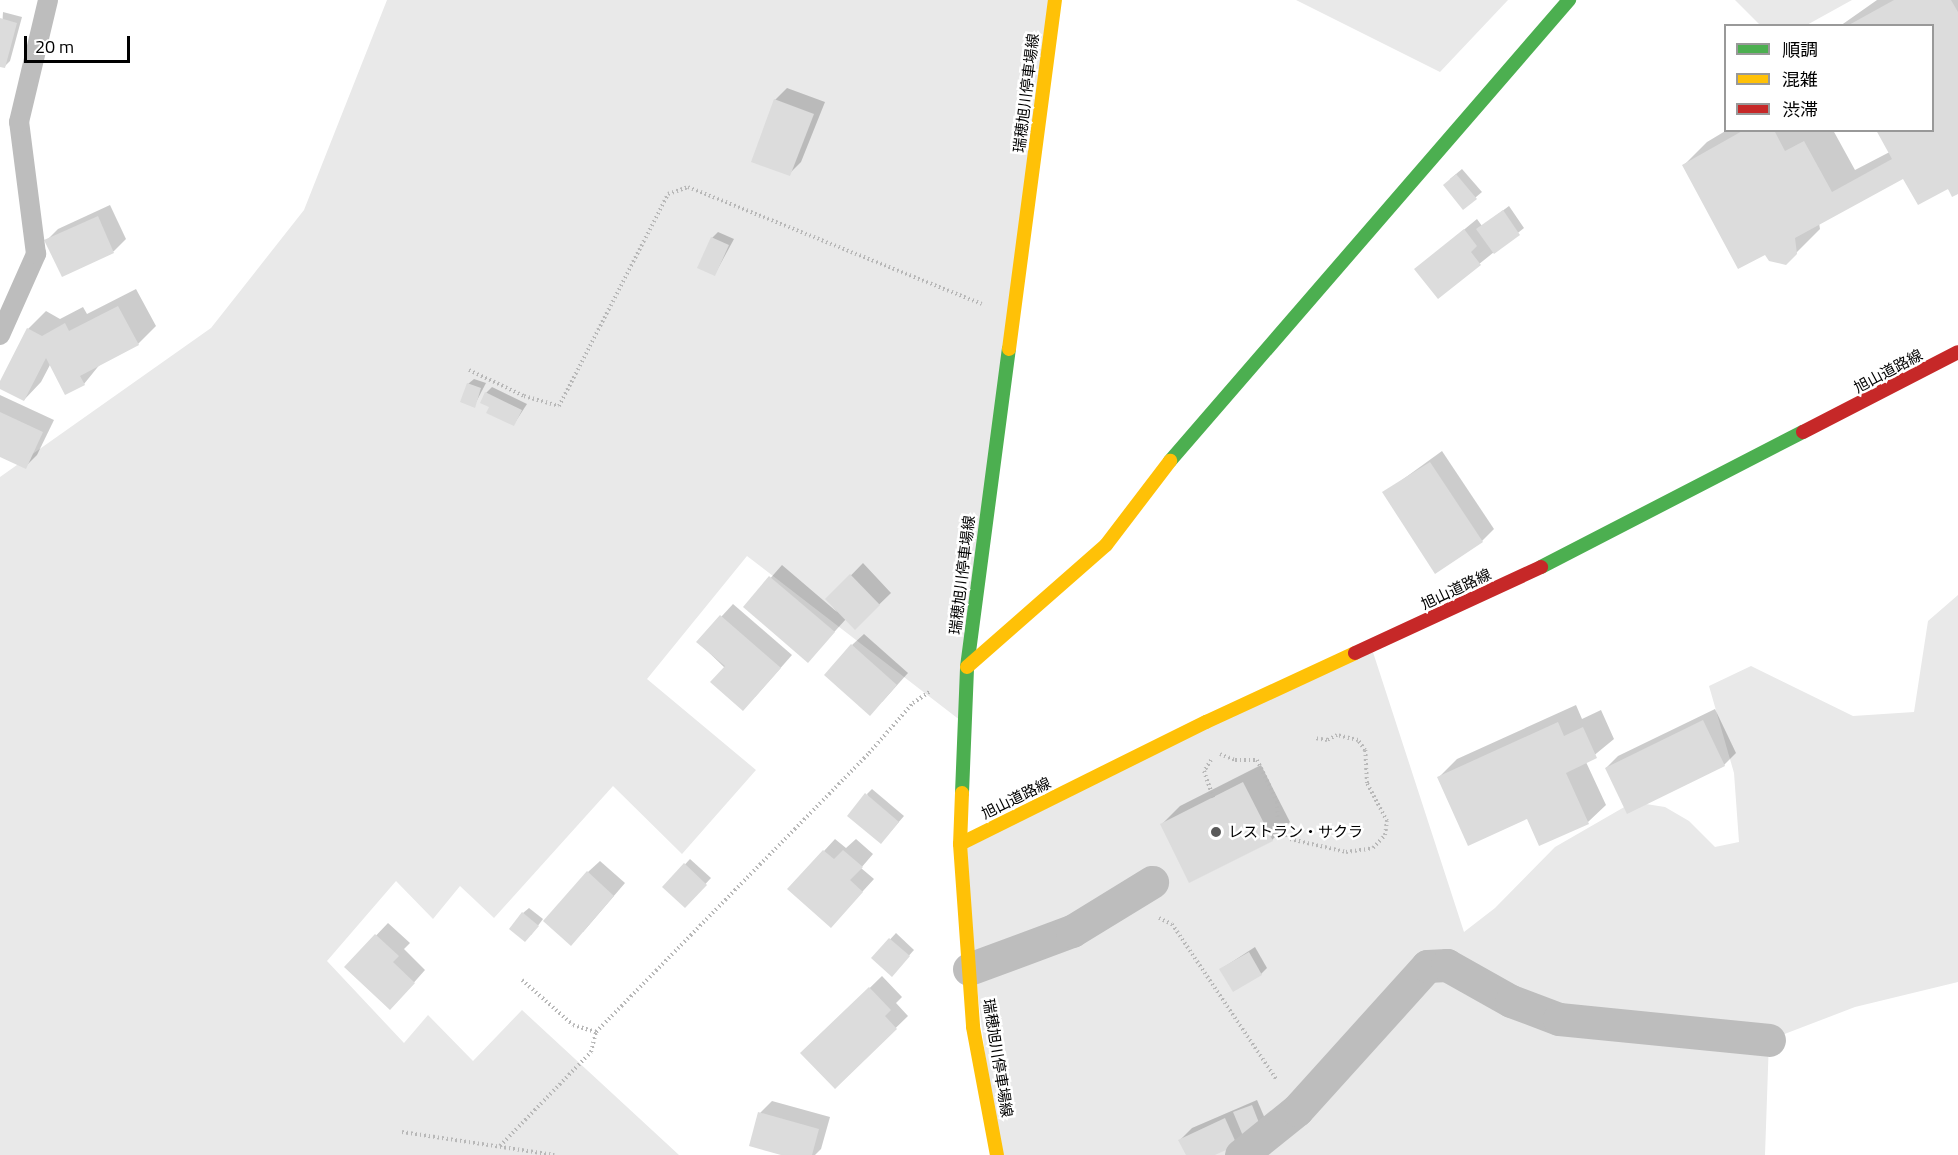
<!DOCTYPE html>
<meta charset="utf-8">
<style>
body{margin:0}
#map{position:relative;width:1958px;height:1155px;overflow:hidden;background:#fff;font-family:"Titillium Web","Noto Sans JP",sans-serif}
div>[style]{position:absolute}
.green>*{inset:0;background:#e9e9e9}
.shadow>*{inset:0;background:#0003}
.building>*{inset:0;background:#dcdcdc}
.path>*{height:4px;margin-top:-2px;transform-origin:0;background:repeating-linear-gradient(90deg,#b8b8b8 0 1.5px,transparent 0 4.5px)}
.lane>*{height:20px;margin:-10px;padding:0 10px;transform-origin:10px;border-radius:10px;background:#bdbdbd}
.street>*{height:33px;margin:-16.5px;padding:0 16.5px;transform-origin:16.5px;border-radius:16.5px;background:#bdbdbd}
.fast>*{height:14px;margin:-7px;padding:0 7px;transform-origin:7px;border-radius:7px;background:#4caf50}
.slow>*{height:14px;margin:-7px;padding:0 7px;transform-origin:7px;border-radius:7px;background:#ffc107}
.jam>*{height:14px;margin:-7px;padding:0 7px;transform-origin:7px;border-radius:7px;background:#c62828}
.dots>*{width:16px;height:16px;translate:-50% -50%;box-sizing:border-box;border:3px solid #fff;border-radius:50%}
span{translate:-50% -50%;white-space:nowrap;text-align:center;line-height:1.15;-webkit-text-stroke:5px #fff;paint-order:stroke}
.street-label{font-size:15px;color:#000}
.poi-label{font-size:15px;color:#000}
.left{translate:0 -50%;text-align:left}
.legend{position:absolute;left:1724px;top:24px;width:210px;height:108px;box-sizing:border-box;background:#fff;border:2px solid #999;margin:0;padding:8px 10px;list-style:none;font-size:18px;color:#000}
.legend li{display:flex;align-items:center;gap:12px;height:30px}
.legend b{width:30px;border:2px solid #999}
.scale{position:absolute;left:24px;top:36px;width:106px;height:27px;box-sizing:border-box;border:3px solid #000;border-top:0;padding-left:8px;font-size:18px;line-height:21px;white-space:nowrap;color:#000;-webkit-text-stroke:4px #fff;paint-order:stroke}
</style>
<div id="map">
<div class="green">
<i style="clip-path:polygon(387px 0,1055px 0,965px 724px,747px 556px,647px 679px,756px 770px,682px 854px,613px 786px,494px 918px,460px 886px,433px 919px,396px 881px,327px 961px,404px 1043px,428px 1015px,473px 1061px,522px 1010px,679px 1155px,0 1155px,0 477px,211px 328px,304px 210px)"></i>
<i style="clip-path:polygon(1296px 0,1508px 0,1440px 72px)"></i>
<i style="clip-path:polygon(1735px 0,1852px 0,1805px 26px,1760px 25px)"></i>
<i style="clip-path:polygon(1958px 595px,1958px 982px,1855px 1007px,1769px 1040px,1765px 1155px,997px 1155px,960px 844px,1371px 646px,1464px 932px,1495px 908px,1555px 847px,1633px 802px,1665px 807px,1689px 821px,1715px 847px,1739px 842px,1734px 773px,1709px 686px,1751px 666px,1853px 716px,1914px 712px,1928px 621px)"></i>
</div>
<div class="shadow">
<i style="clip-path:polygon(1877px 0,1958px 0,1958px 192px,1904px 177px,1819px 223px,1820px 229px,1785px 264px,1684px 165px,1707px 142px,1727px 130px,1833px 130px,1855px 170px,1932px 130px,1932px 26px,1840px 26px)"></i>
<i style="clip-path:polygon(3px 12px,22px 17px,10px 61px,5px 66px,0 65px)"></i>
<i style="clip-path:polygon(787px 88px,825px 102px,801px 162px,789px 174px,775px 100px)"></i>
<i style="clip-path:polygon(1462px 169px,1482px 192px,1463px 208px,1450px 179px)"></i>
<i style="clip-path:polygon(110px 205px,126px 239px,114px 251px,62px 275px,46px 241px,58px 229px)"></i>
<i style="clip-path:polygon(1509px 206px,1524px 228px,1438px 297px,1416px 269px,1477px 219px,1482px 226px)"></i>
<i style="clip-path:polygon(718px 232px,734px 239px,715px 274px,712px 238px)"></i>
<i style="clip-path:polygon(136px 289px,156px 326px,138px 344px,101px 363px,84px 384px,51px 363px,41px 382px,24px 400px,0 387px,28px 329px,46px 311px,60px 319px,83px 307px,87px 314px)"></i>
<i style="clip-path:polygon(474px 379px,486px 383px,474px 406px,468px 384px)"></i>
<i style="clip-path:polygon(492px 387px,527px 404px,514px 424px,486px 393px)"></i>
<i style="clip-path:polygon(0 395px,54px 420px,37px 455px,25px 467px,0 455px)"></i>
<i style="clip-path:polygon(1442px 451px,1494px 529px,1482px 541px,1384px 493px)"></i>
<i style="clip-path:polygon(863px 563px,891px 593px,855px 628px,846px 619px,808px 661px,745px 607px,782px 565px,837px 612px,828px 599px)"></i>
<i style="clip-path:polygon(733px 604px,792px 655px,755px 697px,698px 642px)"></i>
<i style="clip-path:polygon(864px 634px,908px 673px,882px 702px,852px 645px)"></i>
<i style="clip-path:polygon(1576px 705px,1582px 719px,1601px 710px,1614px 739px,1586px 762px,1606px 805px,1588px 822px,1528px 817px,1439px 777px,1457px 759px)"></i>
<i style="clip-path:polygon(1715px 709px,1736px 753px,1724px 765px,1606px 768px,1618px 756px)"></i>
<i style="clip-path:polygon(1261px 765px,1290px 822px,1272px 840px,1162px 824px,1180px 806px)"></i>
<i style="clip-path:polygon(872px 789px,904px 816px,886px 837px,867px 794px)"></i>
<i style="clip-path:polygon(835px 839px,846px 848px,856px 839px,873px 854px,861px 868px,874px 879px,831px 926px,824px 851px)"></i>
<i style="clip-path:polygon(690px 859px,711px 878px,685px 906px,664px 887px)"></i>
<i style="clip-path:polygon(600px 861px,625px 883px,583px 932px,588px 872px)"></i>
<i style="clip-path:polygon(529px 908px,543px 919px,531px 935px,523px 913px)"></i>
<i style="clip-path:polygon(388px 923px,410px 943px,404px 949px,425px 970px,402px 996px,346px 967px)"></i>
<i style="clip-path:polygon(896px 933px,914px 950px,897px 969px,873px 958px)"></i>
<i style="clip-path:polygon(1255px 947px,1267px 968px,1261px 974px,1221px 969px)"></i>
<i style="clip-path:polygon(882px 976px,902px 997px,896px 1003px,908px 1016px,835px 1087px,803px 1053px)"></i>
<i style="clip-path:polygon(1257px 1100px,1266px 1121px,1212px 1155px,1187px 1155px,1180px 1140px,1192px 1128px)"></i>
<i style="clip-path:polygon(772px 1101px,830px 1117px,821px 1149px,815px 1155px,787px 1155px,760px 1113px)"></i>
</div>
<div class="building">
<i style="clip-path:polygon(1894px 0,1951px 0,1958px 12px,1958px 194px,1952px 197px,1948px 189px,1918px 205px,1903px 179px,1795px 238px,1797px 254px,1786px 265px,1769px 261px,1765px 255px,1738px 269px,1682px 165px,1744px 130px,1774px 130px,1785px 151px,1804px 141px,1832px 192px,1892px 159px,1876px 130px,1932px 130px,1932px 26px,1847px 26px)"></i>
<i style="clip-path:polygon(0 18px,17px 23px,5px 68px,0 67px)"></i>
<i style="clip-path:polygon(774px 99px,814px 114px,790px 176px,751px 162px)"></i>
<i style="clip-path:polygon(1456px 174px,1477px 199px,1463px 210px,1443px 185px)"></i>
<i style="clip-path:polygon(1503px 210px,1520px 235px,1494px 254px,1476px 229px)"></i>
<i style="clip-path:polygon(98px 216px,114px 253px,62px 277px,44px 240px)"></i>
<i style="clip-path:polygon(1464px 229px,1477px 246px,1471px 252px,1481px 265px,1438px 299px,1414px 269px)"></i>
<i style="clip-path:polygon(711px 237px,729px 245px,715px 276px,697px 268px)"></i>
<i style="clip-path:polygon(118px 306px,139px 345px,80px 376px,85px 385px,65px 395px,46px 358px,24px 401px,0 389px,0 381px,27px 328px,42px 336px,65px 323px,69px 331px)"></i>
<i style="clip-path:polygon(467px 383px,481px 388px,475px 408px,460px 402px)"></i>
<i style="clip-path:polygon(485px 392px,522px 410px,514px 426px,486px 413px,489px 407px,480px 403px)"></i>
<i style="clip-path:polygon(0 412px,43px 432px,26px 469px,0 457px)"></i>
<i style="clip-path:polygon(1430px 462px,1483px 542px,1435px 574px,1382px 492px)"></i>
<i style="clip-path:polygon(850px 574px,880px 605px,855px 630px,825px 599px)"></i>
<i style="clip-path:polygon(769px 576px,835px 632px,808px 663px,743px 607px)"></i>
<i style="clip-path:polygon(720px 615px,781px 668px,743px 711px,710px 682px,725px 666px,696px 642px)"></i>
<i style="clip-path:polygon(851px 644px,897px 685px,870px 716px,824px 675px)"></i>
<i style="clip-path:polygon(1703px 720px,1725px 766px,1627px 814px,1605px 768px)"></i>
<i style="clip-path:polygon(1558px 722px,1564px 736px,1583px 727px,1597px 758px,1566px 773px,1589px 824px,1539px 846px,1527px 819px,1468px 846px,1437px 777px)"></i>
<i style="clip-path:polygon(1243px 782px,1273px 841px,1189px 883px,1160px 824px)"></i>
<i style="clip-path:polygon(865px 793px,899px 822px,881px 844px,847px 816px)"></i>
<i style="clip-path:polygon(823px 850px,834px 859px,843px 850px,863px 867px,850px 880px,863px 892px,831px 928px,787px 889px)"></i>
<i style="clip-path:polygon(684px 863px,707px 885px,685px 908px,662px 887px)"></i>
<i style="clip-path:polygon(587px 871px,614px 896px,571px 946px,543px 921px)"></i>
<i style="clip-path:polygon(522px 912px,539px 926px,525px 942px,509px 929px)"></i>
<i style="clip-path:polygon(375px 934px,399px 956px,393px 962px,415px 983px,390px 1010px,344px 967px)"></i>
<i style="clip-path:polygon(889px 938px,910px 956px,892px 977px,871px 958px)"></i>
<i style="clip-path:polygon(1249px 952px,1262px 975px,1233px 992px,1219px 969px)"></i>
<i style="clip-path:polygon(869px 987px,891px 1010px,885px 1016px,897px 1029px,835px 1089px,800px 1053px)"></i>
<i style="clip-path:polygon(1252px 1105px,1261px 1128px,1243px 1136px,1233px 1112px)"></i>
<i style="clip-path:polygon(758px 1112px,819px 1129px,812px 1155px,781px 1155px,749px 1146px)"></i>
<i style="clip-path:polygon(1225px 1118px,1237px 1145px,1215px 1155px,1186px 1155px,1178px 1140px)"></i>
</div>
<div class="path">
<i style="left:469px;top:370px;width:61px;rotate:25.3deg"></i>
<i style="left:524px;top:396px;width:36px;rotate:16deg"></i>
<i style="left:559px;top:406px;width:238px;rotate:-62.8deg"></i>
<i style="left:668px;top:194px;width:21px;rotate:-19deg"></i>
<i style="left:688px;top:187px;width:316px;rotate:21.7deg"></i>
<i style="left:1220px;top:754px;width:16px;rotate:22deg"></i>
<i style="left:1235px;top:760px;width:22px"></i>
<i style="left:1257px;top:760px;width:47px;rotate:64.5deg"></i>
<i style="left:1277px;top:802px;width:23px;rotate:88deg"></i>
<i style="left:1278px;top:825px;width:18px;rotate:49deg"></i>
<i style="left:1290px;top:839px;width:57px;rotate:13.1deg"></i>
<i style="left:1346px;top:852px;width:27px;rotate:-8deg"></i>
<i style="left:1373px;top:848px;width:18px;rotate:-47deg"></i>
<i style="left:1385px;top:835px;width:14px;rotate:-82deg"></i>
<i style="left:1387px;top:821px;width:43px;rotate:-117.8deg"></i>
<i style="left:1367px;top:783px;width:33px;rotate:-93deg"></i>
<i style="left:1365px;top:750px;width:12px;rotate:-125deg"></i>
<i style="left:1358px;top:740px;width:22px;rotate:-167deg"></i>
<i style="left:1337px;top:735px;width:11px;rotate:153deg"></i>
<i style="left:1327px;top:740px;width:12px;rotate:-171deg"></i>
<i style="left:1211px;top:760px;width:13px;rotate:122deg"></i>
<i style="left:1204px;top:771px;width:28px;rotate:71deg"></i>
<i style="left:1159px;top:918px;width:14px;rotate:25deg"></i>
<i style="left:1172px;top:924px;width:188px;rotate:56.1deg"></i>
<i style="left:522px;top:980px;width:68px;rotate:41.4deg"></i>
<i style="left:573px;top:1025px;width:24px;rotate:17deg"></i>
<i style="left:596px;top:1032px;width:390px;rotate:-45.6deg"></i>
<i style="left:869px;top:753px;width:67px;rotate:-48.7deg"></i>
<i style="left:913px;top:703px;width:22px;rotate:-34deg"></i>
<i style="left:402px;top:1132px;width:154px;rotate:8.6deg"></i>
<i style="left:500px;top:1146px;width:131px;rotate:-45.9deg"></i>
<i style="left:591px;top:1052px;width:21px;rotate:-76deg"></i>
</div>
<div class="lane">
<i style="left:0;top:335px;width:89px;rotate:-66deg"></i>
<i style="left:36px;top:254px;width:133px;rotate:-97.3deg"></i>
<i style="left:19px;top:122px;width:125px;rotate:-76.6deg"></i>
</div>
<div class="street">
<i style="left:969px;top:969px;width:110px;rotate:-20.3deg"></i>
<i style="left:1072px;top:931px;width:94px;rotate:-31.5deg"></i>
<i style="left:1241px;top:1155px;width:72px;rotate:-38.8deg"></i>
<i style="left:1297px;top:1110px;width:194px;rotate:-47.9deg"></i>
<i style="left:1427px;top:966px;width:20px;rotate:-3deg"></i>
<i style="left:1447px;top:965px;width:73px;rotate:29.4deg"></i>
<i style="left:1511px;top:1001px;width:51px;rotate:20.6deg"></i>
<i style="left:1559px;top:1019px;width:211px;rotate:5.7deg"></i>
</div>
<div class="fast">
<i style="left:1170px;top:461px;width:610px;rotate:-49.12deg"></i>
<i style="left:1541px;top:567px;width:295px;rotate:-27.3deg"></i>
<i style="left:962px;top:793px;width:126px;rotate:-87.7deg"></i>
<i style="left:967px;top:667px;width:321px;rotate:-82.5deg"></i>
</div>
<div class="slow">
<i style="left:1009px;top:349px;width:352px;rotate:-82.5deg"></i>
<i style="left:967px;top:667px;width:185px;rotate:-41.3deg"></i>
<i style="left:1106px;top:545px;width:106px;rotate:-52.7deg"></i>
<i style="left:962px;top:793px;width:51px;rotate:92.2deg"></i>
<i style="left:960px;top:844px;width:183px;rotate:85.9deg"></i>
<i style="left:973px;top:1027px;width:130px;rotate:79.4deg"></i>
<i style="left:960px;top:844px;width:275px;rotate:-26.4deg"></i>
<i style="left:1206px;top:722px;width:164px;rotate:-24.8deg"></i>
</div>
<div class="jam">
<i style="left:1803px;top:432px;width:174px;rotate:-27.3deg"></i>
<i style="left:1355px;top:653px;width:205px;rotate:-24.8deg"></i>
</div>
<div class="dots">
<i style="left:1216px;top:832px;background:#595959"></i>
</div>
<div class="street-label">
<span style="left:1026px;top:93px;rotate:-83deg">瑞穂旭川停車場線</span>
<span style="left:1888px;top:371px;rotate:-28deg">旭山道路線</span>
<span style="left:962px;top:575px;rotate:-83deg">瑞穂旭川停車場線</span>
<span style="left:1456px;top:589px;rotate:-25deg">旭山道路線</span>
<span style="left:1016px;top:798px;rotate:-26deg">旭山道路線</span>
<span style="left:998px;top:1058px;rotate:81deg">瑞穂旭川停車場線</span>
</div>
<div class="poi-label">
<span class="left" style="left:1228px;top:832px">レストラン・サクラ</span>
</div>
<ul class="legend">
<li><b style="height:8px;background:#4caf50"></b>順調</li>
<li><b style="height:8px;background:#ffc107"></b>混雑</li>
<li><b style="height:8px;background:#c62828"></b>渋滞</li>
</ul>
<div class="scale">20 m</div>
</div>
